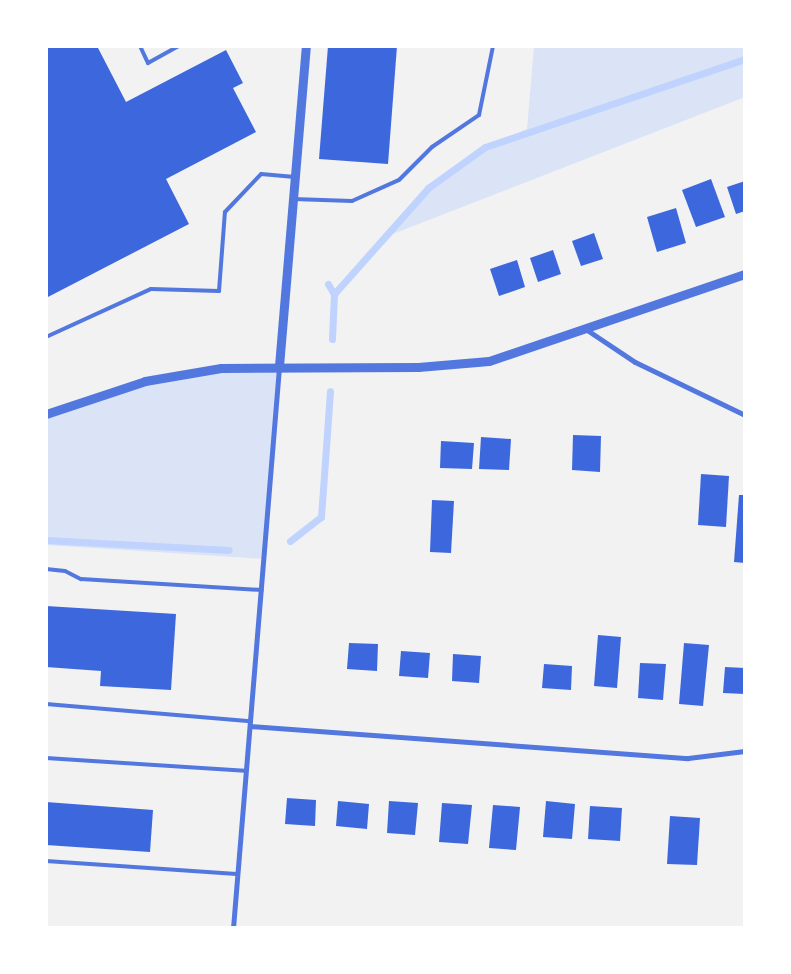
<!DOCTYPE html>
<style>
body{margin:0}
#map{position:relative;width:791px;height:974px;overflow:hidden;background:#f2f2f2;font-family:"Fira Sans Condensed",sans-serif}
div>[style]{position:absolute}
.green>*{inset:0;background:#dbe4f7}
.stream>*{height:7px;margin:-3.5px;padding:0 3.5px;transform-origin:3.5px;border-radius:3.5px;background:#bfd3fe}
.building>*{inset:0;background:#3d67dc}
.service>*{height:4px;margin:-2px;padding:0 2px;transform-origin:2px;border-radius:2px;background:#5277de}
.minor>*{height:5px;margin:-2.5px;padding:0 2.5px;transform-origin:2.5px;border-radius:2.5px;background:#5277de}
.tertiary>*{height:9px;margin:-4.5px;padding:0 4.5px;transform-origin:4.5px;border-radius:4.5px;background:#5277de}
span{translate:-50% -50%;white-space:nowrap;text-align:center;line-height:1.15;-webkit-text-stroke:4px #fff;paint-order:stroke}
.frame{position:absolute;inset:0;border:48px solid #fff;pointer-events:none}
</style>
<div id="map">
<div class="green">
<i style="clip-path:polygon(534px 46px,745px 46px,745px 97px,385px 237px,428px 188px,485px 147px,527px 129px)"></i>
<i style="clip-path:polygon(279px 366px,265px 559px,46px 545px,46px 414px,91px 396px,221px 368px)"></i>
</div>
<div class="stream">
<i style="left:328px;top:284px;width:12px;rotate:59deg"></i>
<i style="left:332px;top:339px;width:45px;rotate:-87.5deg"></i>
<i style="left:334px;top:294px;width:142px;rotate:-48.4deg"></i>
<i style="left:428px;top:188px;width:70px;rotate:-35.7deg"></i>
<i style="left:485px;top:147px;width:274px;rotate:-18.7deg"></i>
<i style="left:46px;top:540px;width:183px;rotate:3.1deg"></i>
<i style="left:290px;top:541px;width:39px;rotate:-38deg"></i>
<i style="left:321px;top:517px;width:126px;rotate:-85.9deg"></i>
</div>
<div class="building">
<i style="clip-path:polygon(46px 46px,97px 46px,126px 102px,226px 50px,243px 83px,233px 88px,256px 132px,166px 179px,189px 224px,46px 298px)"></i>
<i style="clip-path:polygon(328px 46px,397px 46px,388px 164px,319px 159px)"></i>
<i style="clip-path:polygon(711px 179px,725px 217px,696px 227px,682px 190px)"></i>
<i style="clip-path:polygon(745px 181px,745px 211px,736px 214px,727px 187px)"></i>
<i style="clip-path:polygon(676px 208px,686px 243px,657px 252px,647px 217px)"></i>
<i style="clip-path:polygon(594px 233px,603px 259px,581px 266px,572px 241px)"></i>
<i style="clip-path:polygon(553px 250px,561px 274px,538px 282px,530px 258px)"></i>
<i style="clip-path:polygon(517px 260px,525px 287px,499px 296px,490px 269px)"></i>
<i style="clip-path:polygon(573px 435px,601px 436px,600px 472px,572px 470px)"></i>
<i style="clip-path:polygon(481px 437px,511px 439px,509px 470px,479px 469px)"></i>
<i style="clip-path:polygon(441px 441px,474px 443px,472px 469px,440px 468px)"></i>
<i style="clip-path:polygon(701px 474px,729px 476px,726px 527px,698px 525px)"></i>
<i style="clip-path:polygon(739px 495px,745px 495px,745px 563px,734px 562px)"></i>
<i style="clip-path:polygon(432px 500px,454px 501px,451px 553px,430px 552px)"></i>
<i style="clip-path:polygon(46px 606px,176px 614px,171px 690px,100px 686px,101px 671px,46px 667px)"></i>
<i style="clip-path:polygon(598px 635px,621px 637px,617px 688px,594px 686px)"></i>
<i style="clip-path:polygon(349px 643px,378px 644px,377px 671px,347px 669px)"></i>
<i style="clip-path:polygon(684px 643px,709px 645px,703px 706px,679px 704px)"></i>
<i style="clip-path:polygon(401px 651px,430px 653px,428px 678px,399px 676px)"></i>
<i style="clip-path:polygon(453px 654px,481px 656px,479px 683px,452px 681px)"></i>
<i style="clip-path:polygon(640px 663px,666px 664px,663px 700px,638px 698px)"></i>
<i style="clip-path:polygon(544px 664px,572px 666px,571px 690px,542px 688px)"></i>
<i style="clip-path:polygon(725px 667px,745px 668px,745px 694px,723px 693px)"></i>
<i style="clip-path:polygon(287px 798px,316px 800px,315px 826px,285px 824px)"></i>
<i style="clip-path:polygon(338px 801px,369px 804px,367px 829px,336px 826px)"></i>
<i style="clip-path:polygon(389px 801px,418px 803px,415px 835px,387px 833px)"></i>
<i style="clip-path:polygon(546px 801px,575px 804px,572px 839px,543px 837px)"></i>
<i style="clip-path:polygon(46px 802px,153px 810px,150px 852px,46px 845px)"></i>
<i style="clip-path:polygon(442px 803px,472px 805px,468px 844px,439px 842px)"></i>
<i style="clip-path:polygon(493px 805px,520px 807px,516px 850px,489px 848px)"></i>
<i style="clip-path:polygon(590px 806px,622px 808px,620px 841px,588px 839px)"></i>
<i style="clip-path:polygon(670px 816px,700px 818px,697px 865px,667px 864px)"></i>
</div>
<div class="service">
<i style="left:140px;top:46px;width:19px;rotate:65deg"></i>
<i style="left:148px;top:63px;width:35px;rotate:-29deg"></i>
<i style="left:293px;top:199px;width:59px;rotate:1.9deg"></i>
<i style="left:352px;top:201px;width:51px;rotate:-24.1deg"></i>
<i style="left:399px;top:180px;width:47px;rotate:-45deg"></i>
<i style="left:432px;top:147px;width:57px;rotate:-34.2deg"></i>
<i style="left:479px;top:115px;width:70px;rotate:-78.5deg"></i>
<i style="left:46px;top:337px;width:115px;rotate:-24.6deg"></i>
<i style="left:151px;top:289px;width:68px;rotate:1.7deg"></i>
<i style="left:219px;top:291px;width:79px;rotate:-85.7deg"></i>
<i style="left:225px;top:212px;width:52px;rotate:-46.5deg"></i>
<i style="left:261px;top:174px;width:34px;rotate:5deg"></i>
<i style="left:46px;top:569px;width:19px;rotate:6deg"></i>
<i style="left:65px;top:571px;width:18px;rotate:27deg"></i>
<i style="left:81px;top:579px;width:181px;rotate:3.5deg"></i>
<i style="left:46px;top:704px;width:205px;rotate:4.8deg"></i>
<i style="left:46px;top:758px;width:199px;rotate:3.7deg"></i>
<i style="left:46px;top:861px;width:191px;rotate:3.9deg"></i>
</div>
<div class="minor">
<i style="left:584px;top:328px;width:61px;rotate:33.7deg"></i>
<i style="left:635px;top:362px;width:122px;rotate:25.7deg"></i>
<i style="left:250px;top:726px;width:439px;rotate:4.2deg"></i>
<i style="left:688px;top:758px;width:57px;rotate:-7deg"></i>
<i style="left:233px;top:928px;width:563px;rotate:-85.31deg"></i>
</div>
<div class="tertiary">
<i style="left:279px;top:366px;width:321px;rotate:-85.2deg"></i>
<i style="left:46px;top:414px;width:104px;rotate:-18.4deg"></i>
<i style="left:145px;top:381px;width:77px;rotate:-9.7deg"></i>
<i style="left:221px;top:368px;width:197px;rotate:-0.3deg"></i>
<i style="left:418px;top:367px;width:71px;rotate:-4.8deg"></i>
<i style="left:489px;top:361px;width:270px;rotate:-18.8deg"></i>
</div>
<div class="frame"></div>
</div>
